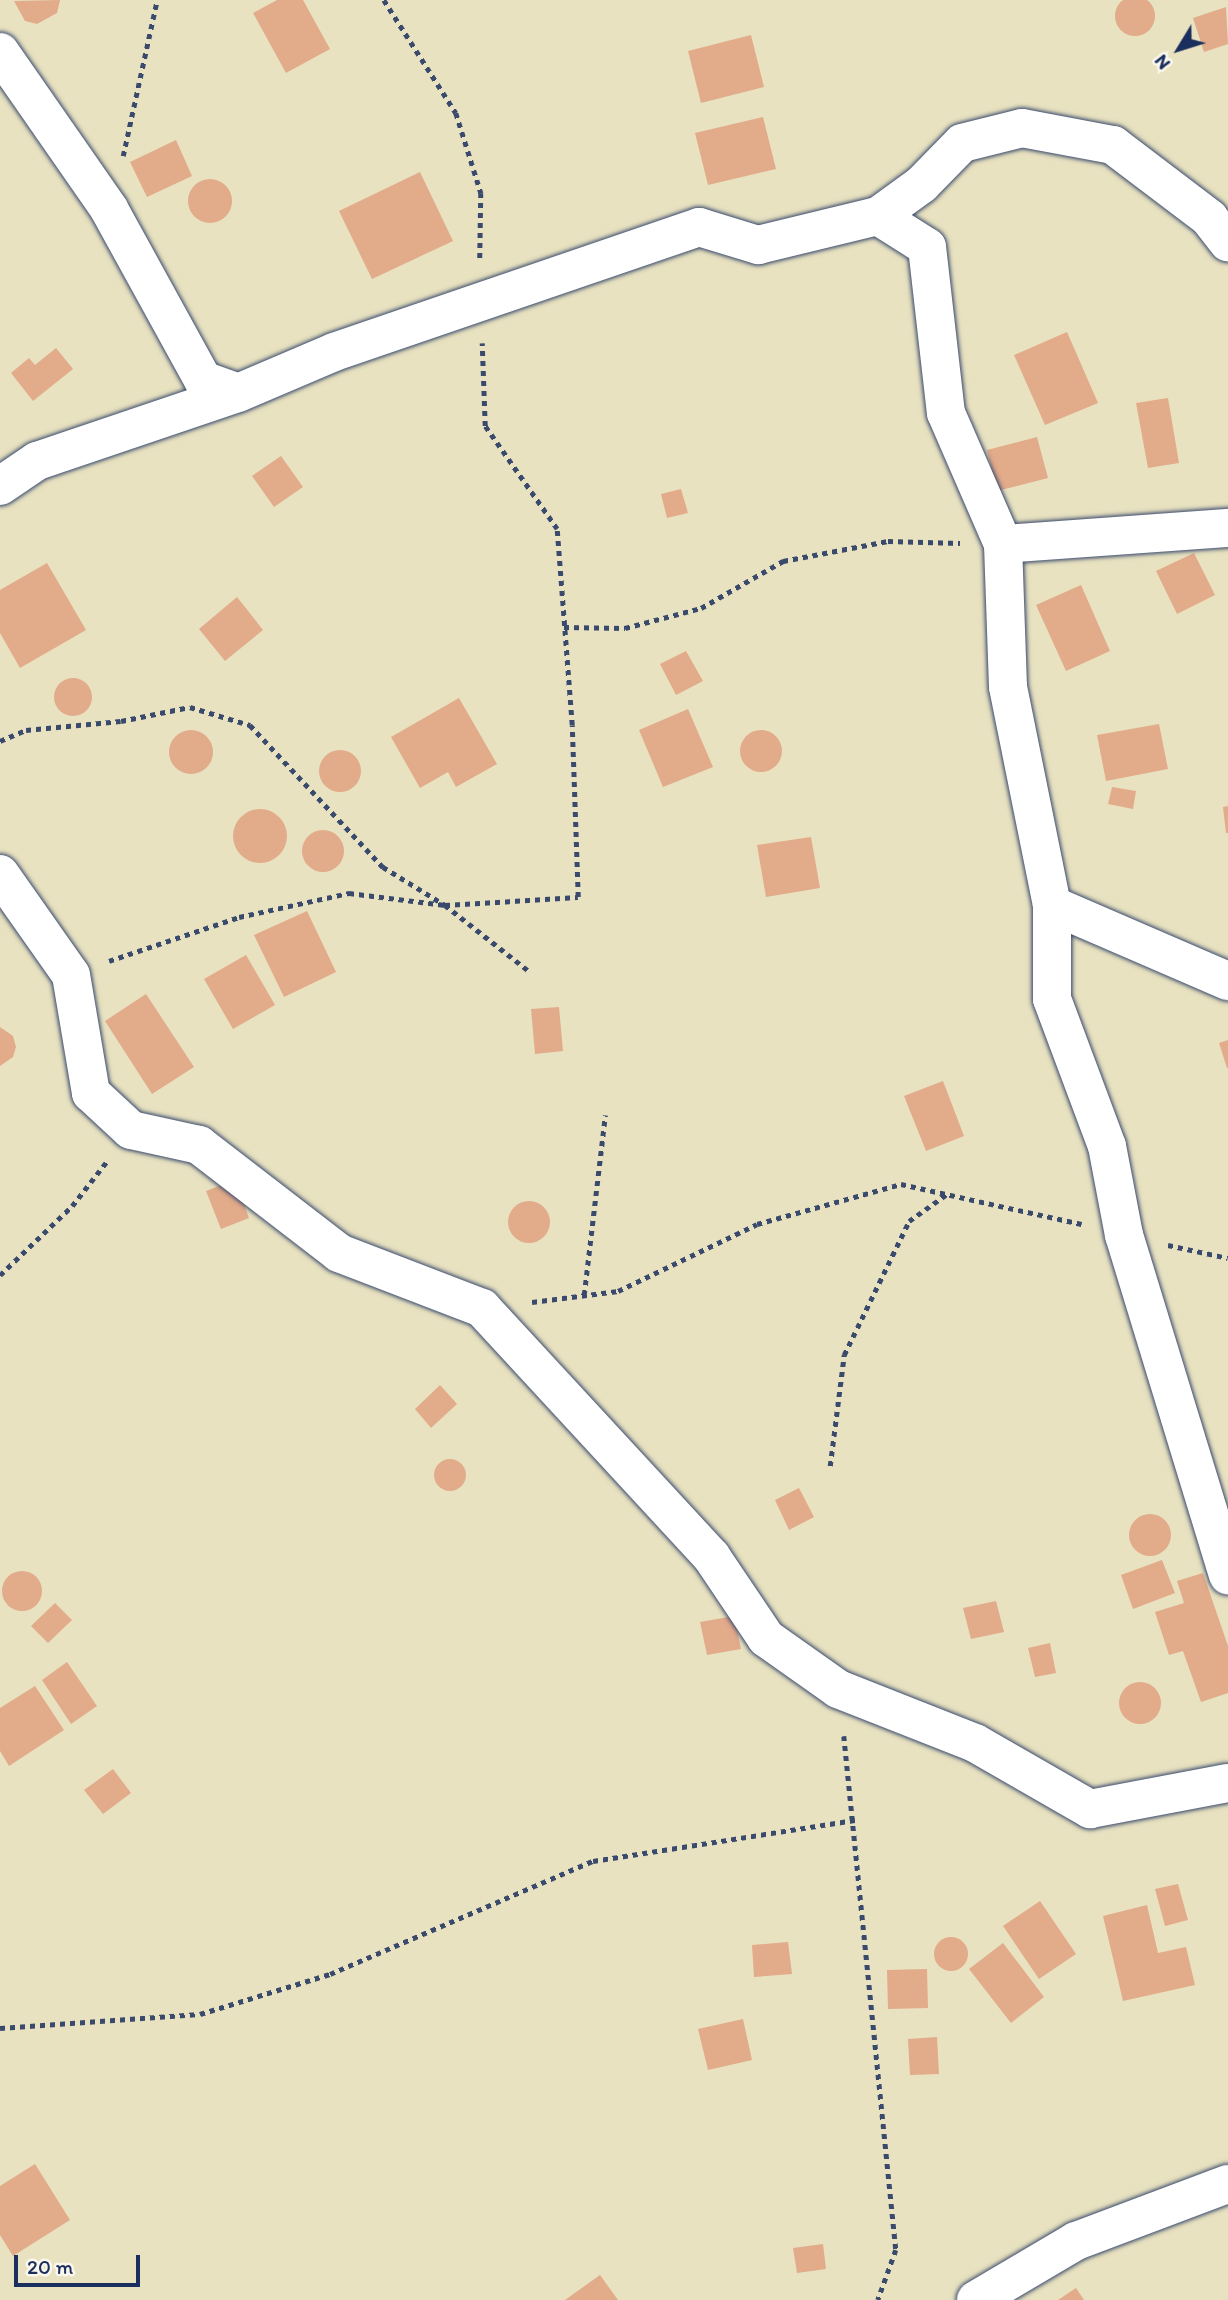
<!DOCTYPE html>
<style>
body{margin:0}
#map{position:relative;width:1228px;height:2300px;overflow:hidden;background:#e8e2c0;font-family:Itim,sans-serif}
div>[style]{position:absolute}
.building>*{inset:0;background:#e2ab8a}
.round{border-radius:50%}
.path>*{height:4.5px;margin-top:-2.25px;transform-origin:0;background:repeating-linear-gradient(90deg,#3a4a6d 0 5px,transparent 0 10px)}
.roads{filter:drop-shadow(0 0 2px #3a4a6d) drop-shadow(0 0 2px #3a4a6d)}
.street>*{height:38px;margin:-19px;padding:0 19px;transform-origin:19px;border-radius:19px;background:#fff}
span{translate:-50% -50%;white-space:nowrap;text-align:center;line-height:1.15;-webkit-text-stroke:5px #fbf7ec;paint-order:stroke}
.north{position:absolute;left:1144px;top:14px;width:70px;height:70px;-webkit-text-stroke:5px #fbf7ec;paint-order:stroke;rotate:232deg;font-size:19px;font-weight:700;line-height:28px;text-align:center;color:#1b2f5e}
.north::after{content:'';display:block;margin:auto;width:24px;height:32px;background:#1b2f5e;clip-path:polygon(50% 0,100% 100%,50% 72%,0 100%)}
.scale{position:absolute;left:14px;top:2255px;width:126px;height:32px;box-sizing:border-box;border:4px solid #1b2f5e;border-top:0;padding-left:9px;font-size:21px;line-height:24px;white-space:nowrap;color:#1b2f5e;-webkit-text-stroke:5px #fbf7ec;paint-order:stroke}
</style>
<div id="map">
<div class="building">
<i class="round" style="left:1115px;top:-4px;width:40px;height:40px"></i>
<i style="clip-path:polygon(60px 0,57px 13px,37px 24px,25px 21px,14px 1px)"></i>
<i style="clip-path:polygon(277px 0,303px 0,330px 49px,286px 73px,253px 13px)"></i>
<i style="clip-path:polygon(1226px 7px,1228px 44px,1204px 52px,1193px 18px)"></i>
<i style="clip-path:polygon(751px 35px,764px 87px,701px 103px,688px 51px)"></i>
<i style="clip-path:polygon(763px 117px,776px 169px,708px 185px,695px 133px)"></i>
<i style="clip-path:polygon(176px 140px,192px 176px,147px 197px,130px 162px)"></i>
<i style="clip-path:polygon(420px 172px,453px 241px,372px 279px,339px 211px)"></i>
<i class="round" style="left:188px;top:179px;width:44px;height:44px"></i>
<i style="clip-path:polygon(1067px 332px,1098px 403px,1045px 425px,1014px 355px)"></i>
<i style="clip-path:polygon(56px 348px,73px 369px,33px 401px,11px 373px,29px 358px,35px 365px)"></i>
<i style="clip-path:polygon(1168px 398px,1179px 463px,1148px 468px,1136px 403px)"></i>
<i style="clip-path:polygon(1037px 437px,1048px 478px,997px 491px,987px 450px)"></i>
<i style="clip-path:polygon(281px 456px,303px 487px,274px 507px,252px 476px)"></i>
<i style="clip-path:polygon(681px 489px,688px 513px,667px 518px,661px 494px)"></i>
<i style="clip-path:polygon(1194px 553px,1215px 595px,1177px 614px,1156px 571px)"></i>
<i style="clip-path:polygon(47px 563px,86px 630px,20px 668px,0 633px,0 590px)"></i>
<i style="clip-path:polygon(1081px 585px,1110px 651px,1066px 671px,1036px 605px)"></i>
<i style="clip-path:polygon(237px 597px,263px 630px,225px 661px,199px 629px)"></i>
<i style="clip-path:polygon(686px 651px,703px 681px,676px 695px,660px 664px)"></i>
<i class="round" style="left:54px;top:678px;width:38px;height:38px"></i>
<i style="clip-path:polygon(459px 698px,497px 764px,456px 787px,448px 772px,420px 788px,391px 737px)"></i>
<i style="clip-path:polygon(688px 709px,713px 767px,663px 787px,639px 730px)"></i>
<i style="clip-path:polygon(1159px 724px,1168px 769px,1106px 781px,1097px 735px)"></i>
<i class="round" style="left:740px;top:730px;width:42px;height:42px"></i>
<i class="round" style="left:169px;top:730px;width:44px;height:44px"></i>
<i class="round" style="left:319px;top:750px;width:42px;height:42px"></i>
<i style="clip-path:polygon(1112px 787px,1136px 791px,1133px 809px,1108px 804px)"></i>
<i style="clip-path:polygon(1228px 806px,1228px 833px,1226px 833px,1223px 807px)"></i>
<i class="round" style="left:233px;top:809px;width:54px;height:54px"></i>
<i class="round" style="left:302px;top:830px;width:42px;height:42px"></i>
<i style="clip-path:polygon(811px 837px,820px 888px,766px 897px,757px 845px)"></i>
<i style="clip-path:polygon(307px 911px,336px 972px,284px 997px,254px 935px)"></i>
<i style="clip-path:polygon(246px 955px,275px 1005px,233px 1029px,204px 979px)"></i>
<i style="clip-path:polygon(146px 994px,194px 1067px,152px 1094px,105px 1021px)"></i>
<i style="clip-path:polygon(559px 1007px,563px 1051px,535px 1054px,531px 1009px)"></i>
<i style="clip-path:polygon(0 1027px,13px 1036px,16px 1047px,13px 1057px,0 1066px)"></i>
<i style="clip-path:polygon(1228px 1040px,1228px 1068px,1227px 1068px,1219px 1043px)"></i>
<i style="clip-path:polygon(943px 1081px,964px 1136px,926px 1151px,904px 1096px)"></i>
<i style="clip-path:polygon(235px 1180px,249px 1218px,221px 1229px,206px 1191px)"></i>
<i class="round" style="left:508px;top:1201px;width:42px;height:42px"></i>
<i style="clip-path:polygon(440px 1385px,457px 1404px,431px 1428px,415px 1409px)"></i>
<i class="round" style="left:434px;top:1459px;width:32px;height:32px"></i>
<i style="clip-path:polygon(799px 1488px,814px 1517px,789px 1530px,775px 1500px)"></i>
<i class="round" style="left:1129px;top:1514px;width:42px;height:42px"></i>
<i style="clip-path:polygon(1162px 1560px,1175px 1593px,1133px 1609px,1121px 1575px)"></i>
<i class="round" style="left:2px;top:1571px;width:40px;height:40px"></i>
<i style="clip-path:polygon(1203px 1573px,1228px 1646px,1228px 1693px,1201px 1702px,1183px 1651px,1169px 1655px,1155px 1612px,1184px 1603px,1177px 1581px)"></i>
<i style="clip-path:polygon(996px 1601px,1004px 1632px,971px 1639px,963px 1608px)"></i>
<i style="clip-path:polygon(55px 1603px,72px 1620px,48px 1643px,31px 1626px)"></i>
<i style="clip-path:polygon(734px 1616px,741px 1649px,707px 1655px,700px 1622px)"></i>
<i style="clip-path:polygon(1050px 1643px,1056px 1673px,1035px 1677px,1028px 1648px)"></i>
<i style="clip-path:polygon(67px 1662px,97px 1706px,71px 1724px,42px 1680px)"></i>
<i class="round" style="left:1119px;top:1682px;width:42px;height:42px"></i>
<i style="clip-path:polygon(35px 1686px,64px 1730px,9px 1766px,0 1751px,0 1708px)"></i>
<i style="clip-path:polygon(113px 1769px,131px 1793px,103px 1814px,84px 1790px)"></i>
<i style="clip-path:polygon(1178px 1884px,1188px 1920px,1165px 1926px,1155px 1889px)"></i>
<i style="clip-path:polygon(1040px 1901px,1076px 1954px,1039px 1979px,1003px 1926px)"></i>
<i style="clip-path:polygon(1147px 1905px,1158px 1953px,1186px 1947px,1195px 1985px,1123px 2001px,1103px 1916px)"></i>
<i class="round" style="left:934px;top:1937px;width:34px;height:34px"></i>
<i style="clip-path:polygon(788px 1942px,792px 1974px,754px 1977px,752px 1945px)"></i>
<i style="clip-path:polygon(1003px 1943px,1044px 1997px,1011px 2023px,969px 1969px)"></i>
<i style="clip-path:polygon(927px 1969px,928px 2008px,888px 2009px,887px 1970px)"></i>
<i style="clip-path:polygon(743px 2019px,752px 2060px,708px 2070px,698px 2029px)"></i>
<i style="clip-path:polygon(937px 2037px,939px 2074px,910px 2075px,908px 2039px)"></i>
<i style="clip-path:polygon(35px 2164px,70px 2220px,13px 2256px,0 2235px,0 2186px)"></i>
<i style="clip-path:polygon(823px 2244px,826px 2269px,797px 2273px,793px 2248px)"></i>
<i style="clip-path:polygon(600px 2275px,618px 2300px,565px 2300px)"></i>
<i style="clip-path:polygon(1076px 2288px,1084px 2300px,1058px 2300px)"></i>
</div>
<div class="path">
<i style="left:384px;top:0;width:134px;rotate:57.5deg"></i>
<i style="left:456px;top:113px;width:84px;rotate:72.6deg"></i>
<i style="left:481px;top:193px;width:65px;rotate:90.9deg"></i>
<i style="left:123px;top:156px;width:160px;rotate:-77.7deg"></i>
<i style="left:564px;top:627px;width:61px;rotate:0.9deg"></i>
<i style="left:625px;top:628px;width:79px;rotate:-14.7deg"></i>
<i style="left:701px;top:608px;width:95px;rotate:-29.8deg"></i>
<i style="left:783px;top:561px;width:107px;rotate:-10.8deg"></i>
<i style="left:888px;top:541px;width:72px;rotate:1.6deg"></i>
<i style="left:0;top:741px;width:28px;rotate:-23deg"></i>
<i style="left:26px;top:730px;width:95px;rotate:-5.4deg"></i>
<i style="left:121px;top:721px;width:70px;rotate:-11.5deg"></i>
<i style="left:190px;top:707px;width:63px;rotate:16.7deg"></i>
<i style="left:250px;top:725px;width:195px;rotate:46.9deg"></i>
<i style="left:383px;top:867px;width:73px;rotate:31.5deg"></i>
<i style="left:445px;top:905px;width:133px;rotate:-3.4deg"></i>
<i style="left:578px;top:897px;width:172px;rotate:-92deg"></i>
<i style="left:572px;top:725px;width:197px;rotate:-94.4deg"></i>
<i style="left:557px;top:529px;width:126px;rotate:-125deg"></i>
<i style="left:485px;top:426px;width:83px;rotate:-92.1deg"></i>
<i style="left:109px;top:961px;width:137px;rotate:-18.7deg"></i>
<i style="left:239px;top:917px;width:113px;rotate:-12.3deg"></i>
<i style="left:349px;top:893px;width:97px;rotate:7.1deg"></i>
<i style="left:445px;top:905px;width:107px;rotate:38.2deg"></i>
<i style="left:1168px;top:1245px;width:61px;rotate:12.2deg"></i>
<i style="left:0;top:1275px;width:100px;rotate:-43.8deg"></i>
<i style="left:72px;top:1206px;width:57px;rotate:-52.1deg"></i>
<i style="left:584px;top:1295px;width:181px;rotate:-83.3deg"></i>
<i style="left:532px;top:1302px;width:87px;rotate:-7.3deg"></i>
<i style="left:618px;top:1291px;width:154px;rotate:-25.7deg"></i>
<i style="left:757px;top:1224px;width:149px;rotate:-15.5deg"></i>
<i style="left:901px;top:1184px;width:185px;rotate:12.5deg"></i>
<i style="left:830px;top:1466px;width:112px;rotate:-82.8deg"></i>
<i style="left:844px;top:1355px;width:149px;rotate:-64.1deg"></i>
<i style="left:909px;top:1221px;width:47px;rotate:-35.4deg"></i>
<i style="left:844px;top:1736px;width:517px;rotate:84.22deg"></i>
<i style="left:896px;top:2250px;width:53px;rotate:109.8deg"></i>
<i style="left:0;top:2028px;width:200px;rotate:-4deg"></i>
<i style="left:200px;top:2014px;width:136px;rotate:-17.1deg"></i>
<i style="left:330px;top:1974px;width:286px;rotate:-23.3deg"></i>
<i style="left:593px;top:1861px;width:265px;rotate:-8.9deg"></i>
</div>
<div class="roads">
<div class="street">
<i style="left:0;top:52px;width:191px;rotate:55.2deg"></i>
<i style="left:109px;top:209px;width:195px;rotate:61.2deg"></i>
<i style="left:203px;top:380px;width:37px;rotate:20deg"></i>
<i style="left:238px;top:393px;width:104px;rotate:-23.1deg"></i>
<i style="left:334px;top:352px;width:386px;rotate:-18.9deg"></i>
<i style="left:699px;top:227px;width:62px;rotate:17deg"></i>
<i style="left:758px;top:245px;width:123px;rotate:-13.6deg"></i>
<i style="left:878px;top:216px;width:58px;rotate:32.3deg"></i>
<i style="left:927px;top:247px;width:167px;rotate:83.5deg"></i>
<i style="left:946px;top:413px;width:143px;rotate:66.5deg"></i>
<i style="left:1003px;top:544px;width:143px;rotate:88deg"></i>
<i style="left:1008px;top:687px;width:222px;rotate:78.6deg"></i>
<i style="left:1052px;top:905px;width:94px;rotate:90deg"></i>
<i style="left:1052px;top:999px;width:157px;rotate:69.5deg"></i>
<i style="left:1107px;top:1146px;width:91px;rotate:79.2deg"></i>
<i style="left:1124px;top:1235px;width:356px;rotate:73deg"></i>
<i style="left:878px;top:216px;width:54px;rotate:-36deg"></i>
<i style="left:922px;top:184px;width:57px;rotate:-45.7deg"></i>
<i style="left:962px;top:143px;width:62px;rotate:-14deg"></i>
<i style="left:1022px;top:128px;width:93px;rotate:10.6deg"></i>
<i style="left:1113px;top:145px;width:121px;rotate:37.2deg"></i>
<i style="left:1209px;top:218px;width:31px;rotate:52deg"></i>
<i style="left:0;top:486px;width:45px;rotate:-34deg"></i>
<i style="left:37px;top:461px;width:212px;rotate:-18.7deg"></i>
<i style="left:1003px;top:544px;width:226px;rotate:-4.1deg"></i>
<i style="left:0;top:874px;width:123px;rotate:54.9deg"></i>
<i style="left:71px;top:975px;width:120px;rotate:80.4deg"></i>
<i style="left:91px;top:1093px;width:54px;rotate:42.8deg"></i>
<i style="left:131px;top:1130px;width:70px;rotate:12.4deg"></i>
<i style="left:199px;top:1145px;width:177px;rotate:37.6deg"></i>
<i style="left:339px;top:1253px;width:153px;rotate:21deg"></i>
<i style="left:482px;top:1308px;width:338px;rotate:47.3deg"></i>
<i style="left:711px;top:1556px;width:99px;rotate:56.1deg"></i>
<i style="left:766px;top:1638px;width:88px;rotate:35.3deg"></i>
<i style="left:838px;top:1689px;width:147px;rotate:21.5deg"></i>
<i style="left:975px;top:1743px;width:133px;rotate:29.9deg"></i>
<i style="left:1090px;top:1809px;width:140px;rotate:-10.7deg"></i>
<i style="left:1052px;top:905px;width:192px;rotate:23.4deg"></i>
<i style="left:976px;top:2300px;width:116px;rotate:-30.5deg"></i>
<i style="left:1076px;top:2241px;width:162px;rotate:-20.6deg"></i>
</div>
</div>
<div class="north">N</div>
<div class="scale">20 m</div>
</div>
